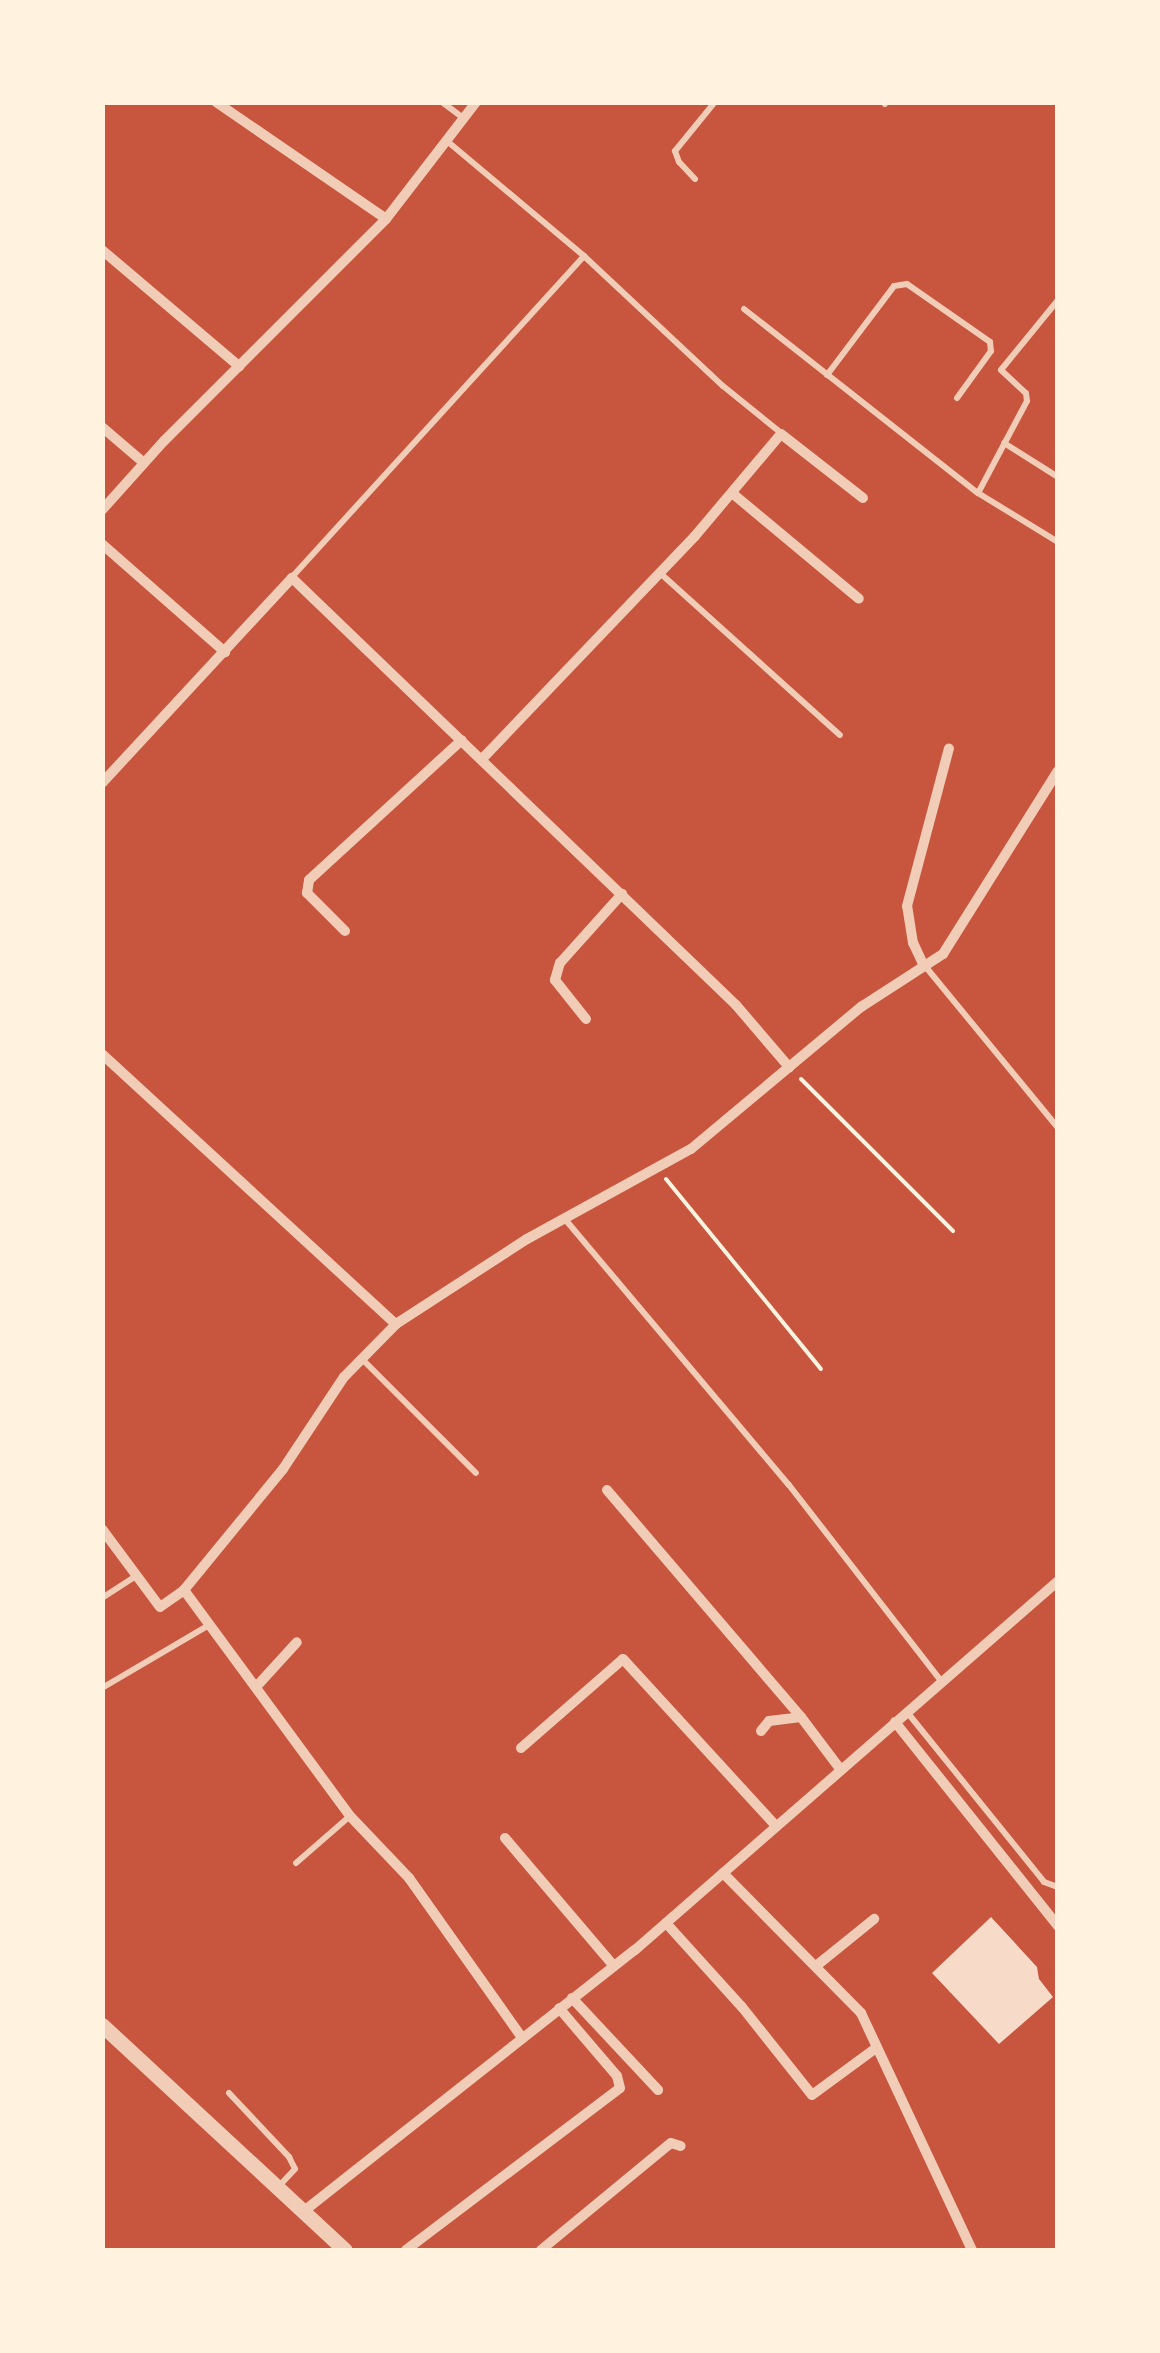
<!DOCTYPE html>
<style>
body{margin:0}
#map{position:relative;width:1160px;height:2353px;overflow:hidden;background:#c8553d;font-family:Bitter,serif}
div>[style]{position:absolute}
.building>*{inset:0;background:#f7dbc8}
.path>*{height:4px;margin:-2px;padding:0 2px;transform-origin:2px;border-radius:2px;background:#fff3e0}
.service>*{height:6px;margin:-3px;padding:0 3px;transform-origin:3px;border-radius:3px;background:#f1ccb7}
.minor>*{height:10px;margin:-5px;padding:0 5px;transform-origin:5px;border-radius:5px;background:#f1ccb7}
.tertiary>*{height:15px;margin:-7.5px;padding:0 7.5px;transform-origin:7.5px;border-radius:7.5px;background:#f1ccb7}
span{translate:-50% -50%;white-space:nowrap;text-align:center;line-height:1.15;-webkit-text-stroke:9px #fff3e0;paint-order:stroke}
.frame{position:absolute;inset:0;border:105px solid #fff3e0;pointer-events:none}
</style>
<div id="map">
<div class="building">
<i style="clip-path:polygon(991px 1917px,1037px 1967px,1039px 1979px,1053px 1997px,999px 2044px,932px 1973px)"></i>
</div>
<div class="path">
<i style="left:801px;top:1079px;width:215px;rotate:45deg"></i>
<i style="left:666px;top:1179px;width:245px;rotate:50.8deg"></i>
</div>
<div class="service">
<i style="left:442px;top:102px;width:26px;rotate:37deg"></i>
<i style="left:885px;top:104px;width:2px;rotate:-63deg"></i>
<i style="left:447px;top:141px;width:179px;rotate:40deg"></i>
<i style="left:584px;top:256px;width:190px;rotate:43.1deg"></i>
<i style="left:723px;top:386px;width:75px;rotate:39deg"></i>
<i style="left:695px;top:179px;width:23px;rotate:-133deg"></i>
<i style="left:679px;top:162px;width:12px;rotate:-110deg"></i>
<i style="left:675px;top:151px;width:63px;rotate:-50.8deg"></i>
<i style="left:1058px;top:300px;width:90px;rotate:129.2deg"></i>
<i style="left:1001px;top:370px;width:34px;rotate:43deg"></i>
<i style="left:1026px;top:393px;width:8px;rotate:83deg"></i>
<i style="left:1027px;top:401px;width:104px;rotate:118deg"></i>
<i style="left:978px;top:493px;width:94px;rotate:31.5deg"></i>
<i style="left:744px;top:309px;width:298px;rotate:38.2deg"></i>
<i style="left:827px;top:375px;width:111px;rotate:-53deg"></i>
<i style="left:894px;top:286px;width:13px;rotate:-9deg"></i>
<i style="left:907px;top:284px;width:101px;rotate:34.9deg"></i>
<i style="left:990px;top:342px;width:9px;rotate:84deg"></i>
<i style="left:991px;top:351px;width:58px;rotate:125.9deg"></i>
<i style="left:1004px;top:443px;width:64px;rotate:32.2deg"></i>
<i style="left:660px;top:573px;width:242px;rotate:42deg"></i>
<i style="left:292px;top:577px;width:434px;rotate:-47.7deg"></i>
<i style="left:925px;top:966px;width:210px;rotate:50.6deg"></i>
<i style="left:564px;top:1218px;width:349px;rotate:49.9deg"></i>
<i style="left:789px;top:1485px;width:248px;rotate:52.2deg"></i>
<i style="left:362px;top:1359px;width:161px;rotate:45deg"></i>
<i style="left:102px;top:1598px;width:40px;rotate:-32.9deg"></i>
<i style="left:102px;top:1688px;width:124px;rotate:-30.5deg"></i>
<i style="left:907px;top:1712px;width:218px;rotate:51.1deg"></i>
<i style="left:1044px;top:1882px;width:15px;rotate:20deg"></i>
<i style="left:296px;top:1863px;width:70px;rotate:-41deg"></i>
<i style="left:229px;top:2093px;width:88px;rotate:46.8deg"></i>
<i style="left:289px;top:2157px;width:13px;rotate:63deg"></i>
<i style="left:295px;top:2169px;width:23px;rotate:133deg"></i>
</div>
<div class="minor">
<i style="left:216px;top:102px;width:206px;rotate:34.5deg"></i>
<i style="left:102px;top:250px;width:180px;rotate:40.3deg"></i>
<i style="left:102px;top:427px;width:55px;rotate:40.6deg"></i>
<i style="left:732px;top:493px;width:165px;rotate:39.8deg"></i>
<i style="left:102px;top:510px;width:93px;rotate:-48.1deg"></i>
<i style="left:164px;top:441px;width:314px;rotate:-45deg"></i>
<i style="left:386px;top:219px;width:148px;rotate:-52.4deg"></i>
<i style="left:102px;top:544px;width:164px;rotate:41.3deg"></i>
<i style="left:482px;top:759px;width:308px;rotate:-46.3deg"></i>
<i style="left:695px;top:536px;width:133px;rotate:-49.9deg"></i>
<i style="left:781px;top:434px;width:104px;rotate:38deg"></i>
<i style="left:102px;top:783px;width:280px;rotate:-47.2deg"></i>
<i style="left:292px;top:578px;width:616px;rotate:43.88deg"></i>
<i style="left:736px;top:1005px;width:82px;rotate:49.5deg"></i>
<i style="left:345px;top:931px;width:54px;rotate:-135deg"></i>
<i style="left:307px;top:893px;width:13px;rotate:-81deg"></i>
<i style="left:309px;top:880px;width:207px;rotate:-42.5deg"></i>
<i style="left:923px;top:964px;width:23px;rotate:-115deg"></i>
<i style="left:913px;top:943px;width:37px;rotate:-99deg"></i>
<i style="left:907px;top:906px;width:163px;rotate:-75.1deg"></i>
<i style="left:586px;top:1019px;width:50px;rotate:-128.5deg"></i>
<i style="left:555px;top:980px;width:18px;rotate:-74deg"></i>
<i style="left:560px;top:963px;width:93px;rotate:-48.1deg"></i>
<i style="left:102px;top:1054px;width:399px;rotate:42.6deg"></i>
<i style="left:607px;top:1490px;width:299px;rotate:49.5deg"></i>
<i style="left:102px;top:1529px;width:97px;rotate:53.4deg"></i>
<i style="left:160px;top:1607px;width:29px;rotate:-35deg"></i>
<i style="left:184px;top:1590px;width:156px;rotate:-50.7deg"></i>
<i style="left:283px;top:1469px;width:110px;rotate:-56.5deg"></i>
<i style="left:344px;top:1377px;width:74px;rotate:-45.5deg"></i>
<i style="left:396px;top:1324px;width:156px;rotate:-33deg"></i>
<i style="left:527px;top:1239px;width:187px;rotate:-28.8deg"></i>
<i style="left:691px;top:1149px;width:222px;rotate:-39.9deg"></i>
<i style="left:861px;top:1007px;width:98px;rotate:-32.9deg"></i>
<i style="left:943px;top:954px;width:216px;rotate:-57.9deg"></i>
<i style="left:184px;top:1590px;width:280px;rotate:53.7deg"></i>
<i style="left:350px;top:1816px;width:86px;rotate:46.4deg"></i>
<i style="left:409px;top:1878px;width:194px;rotate:54.7deg"></i>
<i style="left:257px;top:1686px;width:59px;rotate:-47.7deg"></i>
<i style="left:895px;top:1722px;width:261px;rotate:51.4deg"></i>
<i style="left:761px;top:1731px;width:13px;rotate:-51deg"></i>
<i style="left:769px;top:1721px;width:32px;rotate:-7deg"></i>
<i style="left:801px;top:1717px;width:66px;rotate:53deg"></i>
<i style="left:521px;top:1748px;width:135px;rotate:-41.1deg"></i>
<i style="left:623px;top:1659px;width:226px;rotate:47.5deg"></i>
<i style="left:505px;top:1838px;width:168px;rotate:49.6deg"></i>
<i style="left:723px;top:1873px;width:197px;rotate:45.4deg"></i>
<i style="left:861px;top:2013px;width:262px;rotate:64.9deg"></i>
<i style="left:666px;top:1923px;width:113px;rotate:47.9deg"></i>
<i style="left:742px;top:2007px;width:112px;rotate:51.5deg"></i>
<i style="left:812px;top:2095px;width:79px;rotate:-36.3deg"></i>
<i style="left:816px;top:1966px;width:75px;rotate:-39deg"></i>
<i style="left:572px;top:1998px;width:126px;rotate:46.9deg"></i>
<i style="left:304px;top:2211px;width:422px;rotate:-38.3deg"></i>
<i style="left:635px;top:1950px;width:561px;rotate:-41.1deg"></i>
<i style="left:406px;top:2250px;width:268px;rotate:-37.1deg"></i>
<i style="left:620px;top:2088px;width:12px;rotate:-104deg"></i>
<i style="left:617px;top:2076px;width:89px;rotate:-130.5deg"></i>
<i style="left:541px;top:2250px;width:168px;rotate:-39.5deg"></i>
<i style="left:671px;top:2143px;width:10px;rotate:17deg"></i>
</div>
<div class="tertiary">
<i style="left:102px;top:2025px;width:331px;rotate:42.8deg"></i>
</div>
<div class="frame"></div>
</div>
